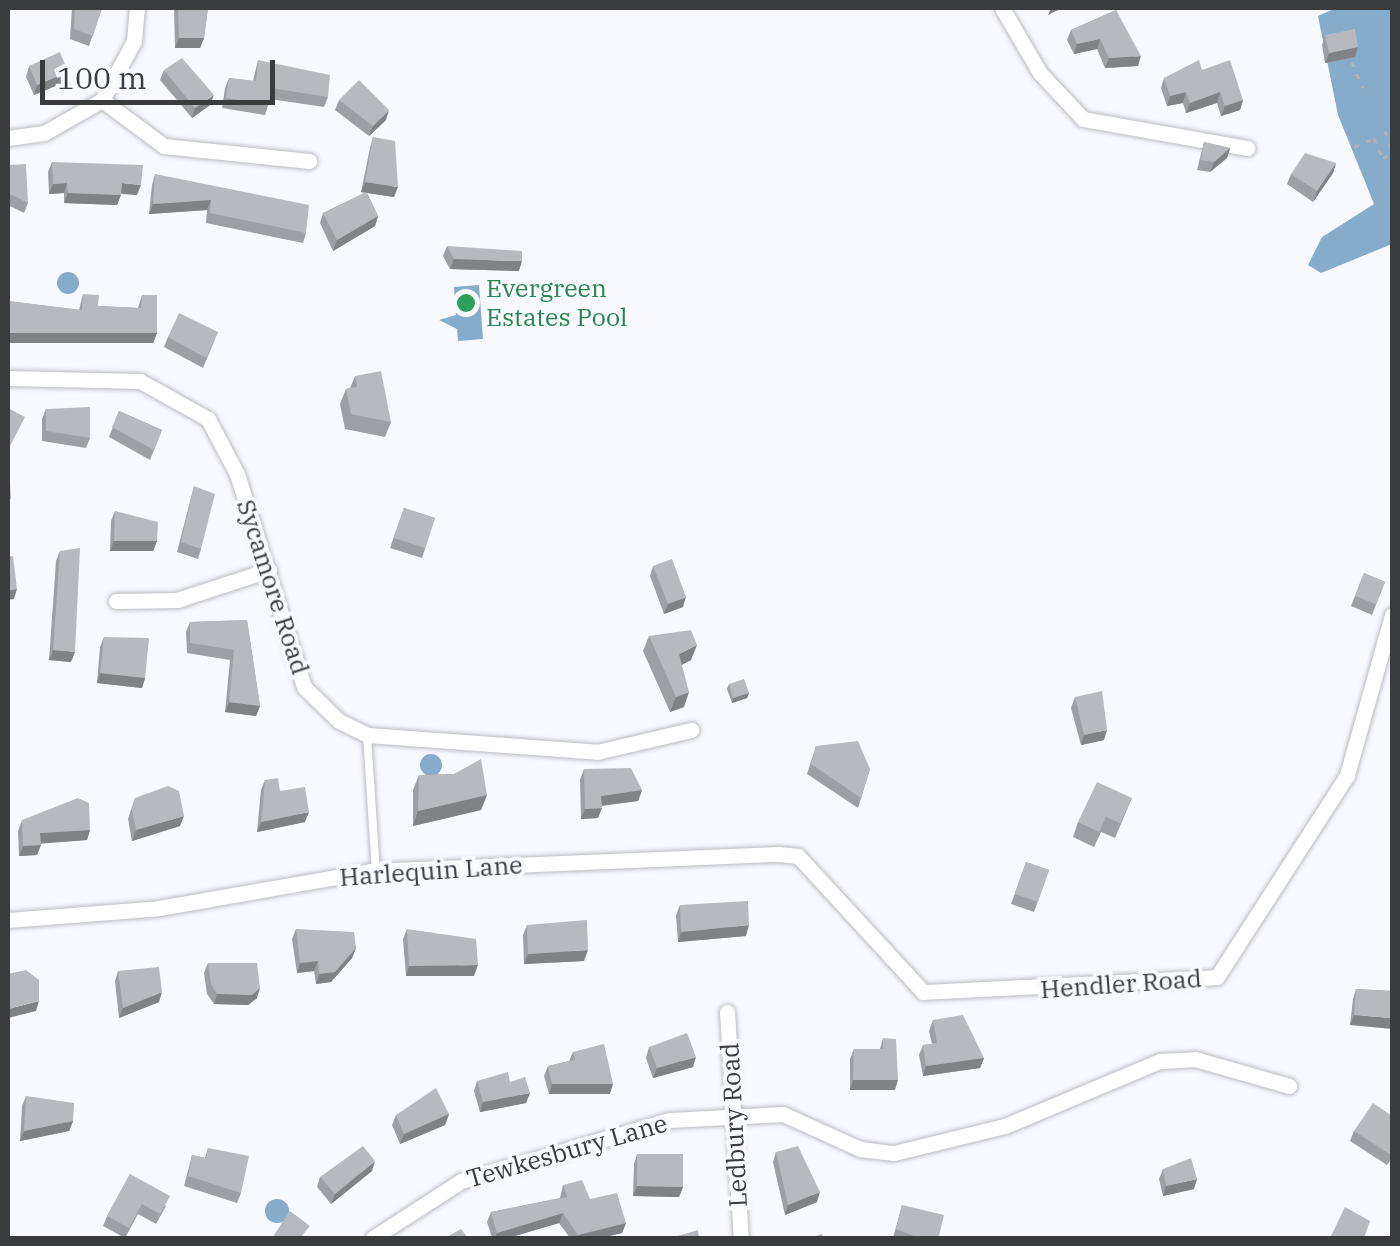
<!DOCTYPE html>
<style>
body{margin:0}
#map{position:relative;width:1400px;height:1246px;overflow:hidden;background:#f8f9ff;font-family:"IBM Plex Serif",serif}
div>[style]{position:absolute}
.water>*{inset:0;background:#86accc}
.round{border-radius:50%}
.path>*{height:2.5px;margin-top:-1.25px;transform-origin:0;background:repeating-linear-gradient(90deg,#b1b2b7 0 5px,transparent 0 13px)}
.roads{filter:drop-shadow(0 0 2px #babbc0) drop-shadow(0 0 2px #babbc0)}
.lane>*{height:8px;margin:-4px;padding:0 4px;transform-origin:4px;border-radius:4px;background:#fff}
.street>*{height:15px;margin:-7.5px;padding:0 7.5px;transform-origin:7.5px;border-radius:7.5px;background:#fff}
.wall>*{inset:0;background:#9e9fa4}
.shaded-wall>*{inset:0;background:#818286}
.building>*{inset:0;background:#b8b9bf}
.dots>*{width:28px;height:28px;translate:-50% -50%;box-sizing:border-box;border:5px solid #f8f9ff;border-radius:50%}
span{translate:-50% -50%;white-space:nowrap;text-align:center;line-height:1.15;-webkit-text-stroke:8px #f8f9ff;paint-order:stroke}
.leisure-label{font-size:25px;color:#27864d}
.left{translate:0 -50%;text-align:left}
.street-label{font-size:25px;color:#3a3b3d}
.frame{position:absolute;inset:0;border:10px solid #3a3b3d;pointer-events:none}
.scale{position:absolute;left:40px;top:60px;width:235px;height:45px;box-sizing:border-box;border:5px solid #3a3b3d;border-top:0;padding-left:12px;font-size:30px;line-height:35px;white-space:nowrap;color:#3a3b3d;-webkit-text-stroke:8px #f8f9ff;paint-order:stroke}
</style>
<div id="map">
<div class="water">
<i style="clip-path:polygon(1336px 8px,1392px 8px,1392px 244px,1321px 273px,1308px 265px,1322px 237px,1374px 204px,1338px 115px,1318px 16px)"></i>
<i class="round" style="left:57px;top:272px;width:22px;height:22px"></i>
<i style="clip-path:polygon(479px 285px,483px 339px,458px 341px,457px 329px,439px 320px,456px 315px,454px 287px)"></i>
<i class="round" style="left:420px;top:754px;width:22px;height:22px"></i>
<i class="round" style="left:265px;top:1199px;width:24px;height:24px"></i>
</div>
<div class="path">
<i style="left:1352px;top:62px;width:28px;rotate:67deg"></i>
<i style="left:1385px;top:131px;width:20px;rotate:70deg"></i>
<i style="left:1354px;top:147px;width:22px;rotate:-24deg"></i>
<i style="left:1374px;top:138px;width:22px;rotate:66deg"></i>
<i style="left:1383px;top:158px;width:10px;rotate:-24deg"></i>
</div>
<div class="roads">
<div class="lane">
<i style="left:367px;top:736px;width:135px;rotate:86.2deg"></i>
</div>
<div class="street">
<i style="left:1002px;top:8px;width:75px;rotate:59.7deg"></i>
<i style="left:1040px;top:73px;width:63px;rotate:46.9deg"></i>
<i style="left:1083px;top:119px;width:167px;rotate:10deg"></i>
<i style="left:102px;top:100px;width:77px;rotate:36.6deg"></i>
<i style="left:164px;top:146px;width:146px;rotate:5.9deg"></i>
<i style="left:8px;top:138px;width:36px;rotate:-8deg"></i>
<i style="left:44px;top:133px;width:67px;rotate:-29.6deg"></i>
<i style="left:102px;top:100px;width:67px;rotate:-61.5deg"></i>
<i style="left:134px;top:41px;width:33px;rotate:-85deg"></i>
<i style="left:8px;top:378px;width:132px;rotate:1.3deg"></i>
<i style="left:140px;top:381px;width:78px;rotate:29.2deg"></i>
<i style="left:208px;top:419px;width:62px;rotate:62.2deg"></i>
<i style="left:237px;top:474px;width:223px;rotate:72.5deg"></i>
<i style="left:304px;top:687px;width:49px;rotate:44.2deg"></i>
<i style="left:339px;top:721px;width:32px;rotate:26deg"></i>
<i style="left:368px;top:735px;width:230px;rotate:4.2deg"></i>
<i style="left:597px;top:752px;width:97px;rotate:-13.2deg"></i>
<i style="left:116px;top:601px;width:61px;rotate:-0.9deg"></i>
<i style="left:177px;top:600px;width:97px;rotate:-18.1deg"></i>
<i style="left:8px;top:920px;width:151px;rotate:-4.5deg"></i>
<i style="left:159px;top:908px;width:214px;rotate:-9.9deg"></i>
<i style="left:370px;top:871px;width:409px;rotate:-2.4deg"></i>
<i style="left:779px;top:854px;width:19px;rotate:6deg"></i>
<i style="left:798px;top:856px;width:185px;rotate:47.4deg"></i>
<i style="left:923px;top:992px;width:294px;rotate:-2.9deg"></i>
<i style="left:1217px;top:977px;width:240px;rotate:-57.2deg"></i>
<i style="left:1347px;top:775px;width:166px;rotate:-74.3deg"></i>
<i style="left:727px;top:1012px;width:226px;rotate:86.5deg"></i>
<i style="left:373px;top:1238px;width:105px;rotate:-32.9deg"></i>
<i style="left:461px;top:1181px;width:218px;rotate:-16.3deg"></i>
<i style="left:670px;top:1120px;width:113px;rotate:-3deg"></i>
<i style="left:783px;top:1114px;width:85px;rotate:24.4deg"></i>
<i style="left:860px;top:1149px;width:34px;rotate:7deg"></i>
<i style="left:894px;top:1153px;width:114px;rotate:-13.7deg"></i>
<i style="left:1005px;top:1126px;width:168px;rotate:-22.8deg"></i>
<i style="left:1160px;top:1061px;width:35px;rotate:-3deg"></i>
<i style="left:1195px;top:1059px;width:98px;rotate:16deg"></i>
</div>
</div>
<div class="wall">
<i style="clip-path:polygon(72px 8px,102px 8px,89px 46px,70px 39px)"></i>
<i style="clip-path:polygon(174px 8px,208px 8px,204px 38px,200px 48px,175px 48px)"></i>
<i style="clip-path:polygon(1116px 10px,1138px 66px,1105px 68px,1097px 49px,1074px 54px,1067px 40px,1071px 30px)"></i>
<i style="clip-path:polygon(1325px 35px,1355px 57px,1325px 63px,1322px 45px)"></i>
<i style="clip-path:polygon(258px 60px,328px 97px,324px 107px,270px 99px,265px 115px,222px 108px,225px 88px,229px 78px,253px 81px)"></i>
<i style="clip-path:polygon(29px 66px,68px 72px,65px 82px,34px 95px,26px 77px)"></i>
<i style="clip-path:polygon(164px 70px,210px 105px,192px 118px,160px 80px)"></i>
<i style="clip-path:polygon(1202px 70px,1243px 100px,1240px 110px,1221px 116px,1217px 103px,1186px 113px,1183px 103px,1167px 106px,1161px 88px,1164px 78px)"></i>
<i style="clip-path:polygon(339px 100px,386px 120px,369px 136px,335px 110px)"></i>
<i style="clip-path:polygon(373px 137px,394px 197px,367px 193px,378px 216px,375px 226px,333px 251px,320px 223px,323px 213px,365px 193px,361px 192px,370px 148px)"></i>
<i style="clip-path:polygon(1204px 142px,1230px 148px,1227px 158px,1210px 172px,1197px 170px)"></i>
<i style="clip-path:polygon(52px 162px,137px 195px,121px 194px,117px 205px,64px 203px,64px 193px,49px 194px,48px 172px)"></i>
<i style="clip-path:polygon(1336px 163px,1333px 173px,1313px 202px,1287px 184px,1291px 174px)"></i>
<i style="clip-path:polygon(8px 165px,28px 203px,24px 213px,8px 205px)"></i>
<i style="clip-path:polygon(155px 174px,306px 233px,303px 243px,206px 223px,207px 210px,149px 214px,152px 185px)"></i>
<i style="clip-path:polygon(447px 246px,519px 271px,450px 269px,443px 256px)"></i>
<i style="clip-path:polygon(83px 294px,98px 306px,138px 308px,142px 295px,157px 333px,153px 343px,8px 343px,8px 301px,79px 310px)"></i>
<i style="clip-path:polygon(218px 332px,203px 368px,164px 347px,168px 337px)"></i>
<i style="clip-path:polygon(355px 376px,391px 422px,385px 437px,345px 429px,340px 404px,346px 389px,350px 388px)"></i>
<i style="clip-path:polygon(46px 409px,90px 438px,86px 448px,42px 441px,42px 419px)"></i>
<i style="clip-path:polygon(119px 411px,162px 430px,150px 460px,109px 437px)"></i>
<i style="clip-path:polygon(194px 486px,201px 549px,198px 559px,177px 552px)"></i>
<i style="clip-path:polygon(404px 508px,435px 518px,422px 558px,390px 548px)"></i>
<i style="clip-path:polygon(115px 511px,157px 541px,153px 551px,110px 551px,111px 521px)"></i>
<i style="clip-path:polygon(60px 551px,71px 662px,49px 660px,56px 561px)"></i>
<i style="clip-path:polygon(653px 566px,683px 607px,664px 614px,650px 576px)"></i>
<i style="clip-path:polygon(1364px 573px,1385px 582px,1372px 615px,1351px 606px)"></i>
<i style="clip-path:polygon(247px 620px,260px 706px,256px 716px,225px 712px,230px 660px,187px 653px,186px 632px,190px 622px)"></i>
<i style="clip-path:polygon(649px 636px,691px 660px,682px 665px,684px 707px,670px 712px,643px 651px)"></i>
<i style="clip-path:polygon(104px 637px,145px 678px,142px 688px,97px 683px,100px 647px)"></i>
<i style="clip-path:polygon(729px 684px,749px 693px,747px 698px,732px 703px,727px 689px)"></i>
<i style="clip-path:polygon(1075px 697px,1104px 740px,1081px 745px,1071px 708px)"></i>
<i style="clip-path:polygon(816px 746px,870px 769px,858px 808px,807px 774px)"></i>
<i style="clip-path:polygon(584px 769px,642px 790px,638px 801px,602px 806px,598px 818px,581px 819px,580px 780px)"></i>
<i style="clip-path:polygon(454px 774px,487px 795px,481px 810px,413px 826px,413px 790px,419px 775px)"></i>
<i style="clip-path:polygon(265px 780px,280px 791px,305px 822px,257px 832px,261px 790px)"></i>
<i style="clip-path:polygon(135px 798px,180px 826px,132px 841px,128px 819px)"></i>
<i style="clip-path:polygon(1132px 798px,1115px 838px,1101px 832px,1094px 847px,1073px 837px,1078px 822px)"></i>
<i style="clip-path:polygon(22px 820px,90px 830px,87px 840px,41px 843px,37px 855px,19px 856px,18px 831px)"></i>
<i style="clip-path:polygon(1026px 862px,1049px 870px,1034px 912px,1011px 904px)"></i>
<i style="clip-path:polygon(680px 905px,746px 936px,678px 942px,676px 915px)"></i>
<i style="clip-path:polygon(527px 925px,584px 961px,524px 964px,523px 935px)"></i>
<i style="clip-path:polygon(296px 929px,356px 948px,352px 958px,331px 982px,316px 984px,314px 971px,297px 973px,292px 939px)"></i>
<i style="clip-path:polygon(407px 929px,474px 976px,406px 976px,403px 939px)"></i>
<i style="clip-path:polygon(208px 963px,257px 998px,248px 1005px,214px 1004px,207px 994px,204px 973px)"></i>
<i style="clip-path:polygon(118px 971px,159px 1002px,119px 1018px,115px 981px)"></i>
<i style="clip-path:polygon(1356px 989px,1392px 991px,1350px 1025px,1353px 999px)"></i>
<i style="clip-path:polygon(933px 1020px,984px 1058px,980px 1068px,923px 1076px,919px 1055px,923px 1045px,932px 1044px,929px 1031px)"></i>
<i style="clip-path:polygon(883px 1038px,895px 1090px,850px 1090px,850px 1059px,854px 1049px,880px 1049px)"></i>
<i style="clip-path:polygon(649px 1047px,693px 1067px,653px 1078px,646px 1058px)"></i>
<i style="clip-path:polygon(573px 1052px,610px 1094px,549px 1094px,544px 1076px,548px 1066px,569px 1061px)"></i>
<i style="clip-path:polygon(477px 1081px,510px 1082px,526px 1103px,480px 1112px,474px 1091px)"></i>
<i style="clip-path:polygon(26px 1096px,73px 1121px,69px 1131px,20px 1141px,22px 1106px)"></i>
<i style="clip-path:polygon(449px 1114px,445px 1125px,400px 1144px,392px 1125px,396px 1115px)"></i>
<i style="clip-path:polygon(1392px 1116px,1392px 1158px,1387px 1165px,1350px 1141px,1354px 1131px)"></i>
<i style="clip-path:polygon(208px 1148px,241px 1193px,237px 1203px,184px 1186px,192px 1155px,205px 1158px)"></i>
<i style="clip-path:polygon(776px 1152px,817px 1202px,785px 1215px,773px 1162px)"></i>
<i style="clip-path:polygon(637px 1154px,683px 1187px,679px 1197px,633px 1196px,634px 1164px)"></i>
<i style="clip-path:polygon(1163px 1169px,1194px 1189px,1163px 1196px,1159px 1179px)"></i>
<i style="clip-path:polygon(372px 1171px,331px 1204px,317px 1187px,320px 1177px)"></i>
<i style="clip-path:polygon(130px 1174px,166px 1206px,156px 1224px,138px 1214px,125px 1238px,103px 1226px,107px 1216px)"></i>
<i style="clip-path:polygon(563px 1185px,590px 1199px,626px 1223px,622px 1233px,600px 1238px,570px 1238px,559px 1223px,508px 1238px,492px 1238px,487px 1222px,491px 1212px,560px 1198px)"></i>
<i style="clip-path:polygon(902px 1205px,938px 1238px,893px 1238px)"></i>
</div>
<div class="shaded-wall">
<i style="clip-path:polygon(1051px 8px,1062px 8px,1048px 15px)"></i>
<i style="clip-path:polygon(179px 38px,204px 38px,200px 48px,175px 48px)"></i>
<i style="clip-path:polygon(1100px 39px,1097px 49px,1074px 54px,1077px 44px)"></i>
<i style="clip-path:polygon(1358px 47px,1355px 57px,1325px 63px,1329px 53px)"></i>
<i style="clip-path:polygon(1141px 56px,1138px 66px,1105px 68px,1109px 58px)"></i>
<i style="clip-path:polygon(68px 72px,65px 82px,34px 95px,37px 85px)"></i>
<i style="clip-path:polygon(1186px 92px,1183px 103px,1167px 106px,1170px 96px)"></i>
<i style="clip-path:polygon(1220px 92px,1217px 103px,1186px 113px,1190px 103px)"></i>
<i style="clip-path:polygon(214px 95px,210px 105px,192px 118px,195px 108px)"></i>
<i style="clip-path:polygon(1243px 100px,1240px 110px,1221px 116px,1225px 106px)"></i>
<i style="clip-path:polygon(389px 110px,386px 120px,369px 136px,373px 126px)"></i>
<i style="clip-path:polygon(1230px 148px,1227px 158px,1210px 172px,1214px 162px)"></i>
<i style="clip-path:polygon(1336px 163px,1333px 173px,1313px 202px,1317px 191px)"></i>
<i style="clip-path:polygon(365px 182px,398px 187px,394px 197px,361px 192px)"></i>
<i style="clip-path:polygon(67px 183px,64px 193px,49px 194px,53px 184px)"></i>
<i style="clip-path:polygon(122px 183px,141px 185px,137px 195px,118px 193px)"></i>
<i style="clip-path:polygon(68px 193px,121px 195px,117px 205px,64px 203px)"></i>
<i style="clip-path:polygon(211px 200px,207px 210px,149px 214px,153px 204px)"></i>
<i style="clip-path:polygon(378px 216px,375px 226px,333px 251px,337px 240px)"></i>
<i style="clip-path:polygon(454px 259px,522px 261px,519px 271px,450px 269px)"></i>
<i style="clip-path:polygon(8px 333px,157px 333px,153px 343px,8px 343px)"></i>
<i style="clip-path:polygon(114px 541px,157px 541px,153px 551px,110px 551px)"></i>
<i style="clip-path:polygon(17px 589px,14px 599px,8px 600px,8px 590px)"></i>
<i style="clip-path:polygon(686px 597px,683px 607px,664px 614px,668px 604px)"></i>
<i style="clip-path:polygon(697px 645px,691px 660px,673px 669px,679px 654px)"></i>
<i style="clip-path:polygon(53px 650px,75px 652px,71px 662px,49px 660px)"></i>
<i style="clip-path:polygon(100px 673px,145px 678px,142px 688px,97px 683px)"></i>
<i style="clip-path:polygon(689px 692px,684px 707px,670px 712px,676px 697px)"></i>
<i style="clip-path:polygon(749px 693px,747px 698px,732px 703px,733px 698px)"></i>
<i style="clip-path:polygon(229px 702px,260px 706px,256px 716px,225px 712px)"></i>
<i style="clip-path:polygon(1107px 730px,1104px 740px,1081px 745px,1084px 735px)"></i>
<i style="clip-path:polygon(642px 790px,638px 801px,597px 806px,601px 796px)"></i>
<i style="clip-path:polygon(487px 795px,481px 810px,413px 826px,418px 811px)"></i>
<i style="clip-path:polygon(602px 808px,598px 818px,581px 819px,585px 809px)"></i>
<i style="clip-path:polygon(309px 812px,305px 822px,257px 832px,261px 822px)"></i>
<i style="clip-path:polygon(184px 816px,180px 826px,132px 841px,136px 830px)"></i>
<i style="clip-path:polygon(90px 830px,87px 840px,37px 844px,40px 833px)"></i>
<i style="clip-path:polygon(41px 845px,37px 855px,19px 856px,23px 846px)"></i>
<i style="clip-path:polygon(749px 925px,746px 936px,678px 942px,681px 932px)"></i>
<i style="clip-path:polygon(356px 948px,352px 958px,331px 982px,316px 984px,319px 974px)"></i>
<i style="clip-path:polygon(588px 950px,584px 961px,524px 964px,528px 954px)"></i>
<i style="clip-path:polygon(318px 961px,314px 971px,297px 973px,300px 963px)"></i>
<i style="clip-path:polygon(478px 965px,474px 976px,406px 976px,409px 966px)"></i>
<i style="clip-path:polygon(260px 988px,257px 998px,248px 1005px,214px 1004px,217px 994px)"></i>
<i style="clip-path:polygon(162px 992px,159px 1002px,119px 1018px,123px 1008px)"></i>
<i style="clip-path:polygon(39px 1001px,36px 1011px,8px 1018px,8px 1009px)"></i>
<i style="clip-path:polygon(1354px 1015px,1392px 1018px,1392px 1029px,1350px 1025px)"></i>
<i style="clip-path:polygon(696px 1057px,693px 1067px,653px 1078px,657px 1068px)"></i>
<i style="clip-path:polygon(984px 1058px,980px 1068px,923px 1076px,926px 1066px)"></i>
<i style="clip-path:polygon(853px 1080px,898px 1080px,895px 1090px,850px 1090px)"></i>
<i style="clip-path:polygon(552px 1084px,613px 1084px,610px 1094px,549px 1094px)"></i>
<i style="clip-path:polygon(530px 1093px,526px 1103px,480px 1112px,483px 1102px)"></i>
<i style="clip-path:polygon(449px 1114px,445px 1125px,400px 1144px,404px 1134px)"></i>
<i style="clip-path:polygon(73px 1121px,69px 1131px,20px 1141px,24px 1131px)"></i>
<i style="clip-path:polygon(375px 1161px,372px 1171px,331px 1204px,335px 1194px)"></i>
<i style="clip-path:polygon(1197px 1179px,1194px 1189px,1163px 1196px,1166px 1186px)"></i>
<i style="clip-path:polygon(637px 1186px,683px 1187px,679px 1197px,633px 1196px)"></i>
<i style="clip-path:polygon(820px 1192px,817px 1202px,785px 1215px,788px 1205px)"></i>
<i style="clip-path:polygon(563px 1213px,559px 1223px,508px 1238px,495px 1238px,497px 1233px)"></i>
<i style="clip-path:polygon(626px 1223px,622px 1233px,600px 1238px,577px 1238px,578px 1235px)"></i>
</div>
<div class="building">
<i style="clip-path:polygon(75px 8px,102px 8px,93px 36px,74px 29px)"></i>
<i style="clip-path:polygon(178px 8px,208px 8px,204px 38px,179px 38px)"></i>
<i style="clip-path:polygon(1116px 10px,1141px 56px,1109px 58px,1100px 39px,1077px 44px,1071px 30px)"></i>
<i style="clip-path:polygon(1355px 29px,1358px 47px,1329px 53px,1325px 35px)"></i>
<i style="clip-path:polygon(60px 52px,68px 72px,37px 85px,29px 66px)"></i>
<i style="clip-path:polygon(182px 58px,214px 95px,195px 108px,164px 70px)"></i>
<i style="clip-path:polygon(258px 60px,330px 75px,328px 97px,271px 88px,269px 105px,226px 98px,229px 78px,256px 81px)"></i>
<i style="clip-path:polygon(1199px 60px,1202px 70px,1230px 60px,1243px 100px,1225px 106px,1220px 92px,1190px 103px,1186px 92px,1170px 96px,1164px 78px)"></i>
<i style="clip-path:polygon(359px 80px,389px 110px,373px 126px,339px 100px)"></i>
<i style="clip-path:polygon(373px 137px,395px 141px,398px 187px,365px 182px)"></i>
<i style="clip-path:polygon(1204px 142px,1230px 148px,1214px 162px,1201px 160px)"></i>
<i style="clip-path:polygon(1305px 153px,1336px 163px,1317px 191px,1291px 174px)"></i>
<i style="clip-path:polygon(52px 162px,143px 165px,141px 185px,122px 183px,121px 195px,68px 193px,67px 183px,53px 184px)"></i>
<i style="clip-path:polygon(26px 164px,28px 203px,8px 193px,8px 165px)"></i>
<i style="clip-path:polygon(155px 174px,309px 205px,306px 233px,210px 213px,211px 200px,153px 204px)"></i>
<i style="clip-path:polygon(366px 192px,378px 216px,337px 240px,323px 213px)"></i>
<i style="clip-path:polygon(447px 246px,522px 251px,522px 261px,454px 259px)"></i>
<i style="clip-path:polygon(83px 294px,99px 295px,98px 306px,141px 308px,142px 295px,157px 295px,157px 333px,8px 333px,8px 301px,82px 310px)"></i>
<i style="clip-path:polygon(179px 313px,218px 332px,206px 358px,168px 337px)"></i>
<i style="clip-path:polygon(381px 371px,391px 422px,351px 414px,346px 389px,357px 387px,355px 376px)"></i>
<i style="clip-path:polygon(90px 407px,90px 438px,46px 431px,46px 409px)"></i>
<i style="clip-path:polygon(8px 408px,25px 417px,8px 450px)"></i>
<i style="clip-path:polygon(119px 411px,162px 430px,154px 450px,112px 427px)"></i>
<i style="clip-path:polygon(8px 483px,10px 483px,11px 499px,8px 499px)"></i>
<i style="clip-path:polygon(194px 486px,215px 494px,201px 549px,181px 542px)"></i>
<i style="clip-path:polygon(404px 508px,435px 518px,425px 548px,394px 538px)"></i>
<i style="clip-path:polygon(115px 511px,158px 522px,157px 541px,114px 541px)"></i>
<i style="clip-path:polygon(80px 548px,75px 652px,53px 650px,60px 551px)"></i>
<i style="clip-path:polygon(13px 556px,17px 589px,8px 590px,8px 557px)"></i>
<i style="clip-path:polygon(672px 559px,686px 597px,668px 604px,653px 566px)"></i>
<i style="clip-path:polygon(1364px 573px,1385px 582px,1376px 604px,1355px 596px)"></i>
<i style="clip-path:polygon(247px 620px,260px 706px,229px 702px,234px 650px,190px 643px,190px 622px)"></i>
<i style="clip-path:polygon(691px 630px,697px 645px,679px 654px,689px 692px,676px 697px,649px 636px)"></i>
<i style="clip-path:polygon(104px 637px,149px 638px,145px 678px,100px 673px)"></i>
<i style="clip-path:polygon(744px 679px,749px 693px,733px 698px,729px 684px)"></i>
<i style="clip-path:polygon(1102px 691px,1107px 730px,1084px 735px,1075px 697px)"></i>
<i style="clip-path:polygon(858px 741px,870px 769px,861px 798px,811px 764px,816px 746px)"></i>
<i style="clip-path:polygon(481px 759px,487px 795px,418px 811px,419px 775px,454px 774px)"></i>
<i style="clip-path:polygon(631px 768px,642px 790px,601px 796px,602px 808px,585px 809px,584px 769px)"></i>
<i style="clip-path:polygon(278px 778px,280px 791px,305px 787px,309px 812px,261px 822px,265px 780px)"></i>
<i style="clip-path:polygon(1097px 782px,1132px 798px,1120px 823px,1106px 817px,1099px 832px,1078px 822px)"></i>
<i style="clip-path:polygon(168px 786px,179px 791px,184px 816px,136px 830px,132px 809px,135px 798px)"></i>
<i style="clip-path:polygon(78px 798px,89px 803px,90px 830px,40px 833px,41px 845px,23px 846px,22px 820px)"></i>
<i style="clip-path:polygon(1026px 862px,1049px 870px,1038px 902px,1015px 894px)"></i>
<i style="clip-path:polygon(748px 901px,749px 925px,681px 932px,680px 905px)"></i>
<i style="clip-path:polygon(587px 920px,588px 950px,528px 954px,527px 925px)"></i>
<i style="clip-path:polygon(296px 929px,354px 932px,356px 948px,335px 972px,319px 974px,318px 961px,300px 963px)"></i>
<i style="clip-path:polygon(407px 929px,476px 939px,478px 965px,409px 966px)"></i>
<i style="clip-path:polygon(208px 963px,257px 963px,260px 988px,252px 995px,217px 994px,211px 984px)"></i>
<i style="clip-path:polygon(159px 967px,162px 992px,123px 1008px,118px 971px)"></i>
<i style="clip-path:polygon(26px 970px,39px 980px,39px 1001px,8px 1009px,8px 974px)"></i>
<i style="clip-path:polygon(1356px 989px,1392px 991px,1392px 1018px,1354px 1015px)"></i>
<i style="clip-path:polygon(963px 1015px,984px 1058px,926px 1066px,923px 1045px,937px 1043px,933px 1020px)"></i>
<i style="clip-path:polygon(687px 1033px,696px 1057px,657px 1068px,649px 1047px)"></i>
<i style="clip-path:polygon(883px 1038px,896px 1039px,898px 1080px,853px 1080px,854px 1049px,883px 1049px)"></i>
<i style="clip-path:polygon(604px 1044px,613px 1084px,552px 1084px,548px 1066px,575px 1060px,573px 1052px)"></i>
<i style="clip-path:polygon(508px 1072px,510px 1082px,525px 1077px,530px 1093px,483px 1102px,477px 1081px)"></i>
<i style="clip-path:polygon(436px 1088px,449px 1114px,404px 1134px,396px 1115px)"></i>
<i style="clip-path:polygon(26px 1096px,74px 1103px,73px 1121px,24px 1131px)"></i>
<i style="clip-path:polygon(1373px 1103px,1392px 1116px,1392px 1153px,1391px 1155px,1354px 1131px)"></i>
<i style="clip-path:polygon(363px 1146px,375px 1161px,335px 1194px,320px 1177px)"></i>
<i style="clip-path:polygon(798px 1146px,820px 1192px,788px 1205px,776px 1152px)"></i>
<i style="clip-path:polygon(208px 1148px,249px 1156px,241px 1193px,188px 1176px,192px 1155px,206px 1158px)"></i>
<i style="clip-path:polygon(637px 1154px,683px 1154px,683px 1187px,637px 1186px)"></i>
<i style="clip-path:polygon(1191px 1158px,1197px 1179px,1166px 1186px,1163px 1169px)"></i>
<i style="clip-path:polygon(130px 1174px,170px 1196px,160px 1214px,142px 1204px,129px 1228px,107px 1216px)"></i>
<i style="clip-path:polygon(582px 1180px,590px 1199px,617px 1193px,626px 1223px,578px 1235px,563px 1213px,497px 1233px,491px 1212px,567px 1197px,563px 1185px)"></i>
<i style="clip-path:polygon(902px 1205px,944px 1215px,939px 1236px,933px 1238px,919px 1238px,896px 1229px)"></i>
<i style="clip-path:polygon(1345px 1207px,1370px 1221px,1364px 1238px,1330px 1238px)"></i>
<i style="clip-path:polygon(290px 1211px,310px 1226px,300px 1238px,272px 1238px)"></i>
<i style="clip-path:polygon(461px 1229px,468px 1238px,445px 1238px)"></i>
<i style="clip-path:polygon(698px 1230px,699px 1238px,671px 1238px)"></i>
<i style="clip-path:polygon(822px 1234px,823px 1238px,809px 1238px)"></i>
</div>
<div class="dots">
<i style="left:466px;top:303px;background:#2e9e5b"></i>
</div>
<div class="leisure-label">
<span class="left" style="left:486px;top:303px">Evergreen<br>Estates Pool</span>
</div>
<div class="street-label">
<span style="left:273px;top:587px;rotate:72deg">Sycamore Road</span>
<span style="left:431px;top:871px;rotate:-4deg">Harlequin Lane</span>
<span style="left:1121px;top:984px;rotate:-4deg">Hendler Road</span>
<span style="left:734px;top:1125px;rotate:-93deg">Ledbury Road</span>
<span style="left:567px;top:1151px;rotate:-16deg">Tewkesbury Lane</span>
</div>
<div class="frame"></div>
<div class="scale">100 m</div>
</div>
